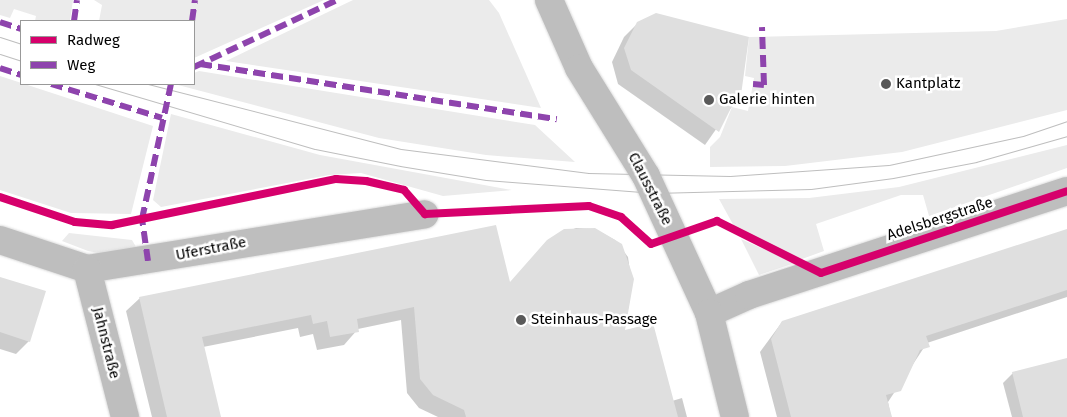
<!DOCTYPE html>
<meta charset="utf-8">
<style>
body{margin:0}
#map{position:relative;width:1067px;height:417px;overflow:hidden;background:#fff;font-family:"Fira Sans",sans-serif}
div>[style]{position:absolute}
.green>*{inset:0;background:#ebebeb}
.shadow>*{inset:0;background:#0003}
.building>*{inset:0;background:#dfdfdf}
.roads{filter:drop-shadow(0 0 1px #dbdbdb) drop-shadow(0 0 1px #dbdbdb)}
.minor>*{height:28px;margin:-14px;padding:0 14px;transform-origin:14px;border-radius:14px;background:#bebebe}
.major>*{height:28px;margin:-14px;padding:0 14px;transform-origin:14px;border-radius:14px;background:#bebebe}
.tram>*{height:1px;margin:-0.5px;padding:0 0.5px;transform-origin:0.5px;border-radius:0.5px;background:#bebebe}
.quiet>*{height:6px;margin-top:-3px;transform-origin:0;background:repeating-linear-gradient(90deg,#8e44ad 0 12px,transparent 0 18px)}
.cycleway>*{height:8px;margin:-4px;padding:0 4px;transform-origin:4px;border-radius:4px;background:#d6006c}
.dots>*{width:14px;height:14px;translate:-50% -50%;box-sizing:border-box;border:2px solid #fff;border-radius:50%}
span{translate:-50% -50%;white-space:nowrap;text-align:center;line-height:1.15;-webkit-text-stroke:5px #fff;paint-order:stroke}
.poi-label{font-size:15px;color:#000}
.left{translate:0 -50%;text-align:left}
.street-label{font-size:15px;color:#000}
.legend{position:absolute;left:20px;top:20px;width:175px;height:65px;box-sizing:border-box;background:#fff;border:1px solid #999;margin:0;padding:6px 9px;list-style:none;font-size:15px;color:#000}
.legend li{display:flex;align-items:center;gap:10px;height:25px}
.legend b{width:25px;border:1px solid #999}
</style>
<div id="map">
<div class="green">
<i style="clip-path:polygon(0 0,73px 0,70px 21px,35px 21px,36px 16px,14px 9px,10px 18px,0 15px)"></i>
<i style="clip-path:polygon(94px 0,324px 0,194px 58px,194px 21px,99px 21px,102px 5px)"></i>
<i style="clip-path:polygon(353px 0,489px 0,499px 13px,541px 108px,226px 61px)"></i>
<i style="clip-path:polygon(1067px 19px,1067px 110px,902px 152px,785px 166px,710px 167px,710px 147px,720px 137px,732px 107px,748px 111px,754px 78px,745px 76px,749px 37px,996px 31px)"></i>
<i style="clip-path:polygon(199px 71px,535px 125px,575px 162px,486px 155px,379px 138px,178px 85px,194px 84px,194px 73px)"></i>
<i style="clip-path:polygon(0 76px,153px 126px,131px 214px,71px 213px,0 190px)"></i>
<i style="clip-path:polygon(171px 114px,320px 155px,512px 190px,443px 196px,361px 173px,329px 175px,161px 207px,153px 200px)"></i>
<i style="clip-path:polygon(1067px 145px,1067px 168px,929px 216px,923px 195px,901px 195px,816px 224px,824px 251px,802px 259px,735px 228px,719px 199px,809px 198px,899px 187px)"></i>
<i style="clip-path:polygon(69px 233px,132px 240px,139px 252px,109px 255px,88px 251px,62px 241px)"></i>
<i style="clip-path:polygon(741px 239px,795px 263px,759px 275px)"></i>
</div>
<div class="shadow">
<i style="clip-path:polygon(638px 23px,740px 95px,705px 145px,618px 84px,612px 62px,624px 37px)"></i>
<i style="clip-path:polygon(576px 228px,595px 229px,615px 240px,628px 257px,632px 286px,624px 332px,672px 401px,682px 398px,687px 417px,438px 417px,419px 408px,407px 393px,401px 320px,358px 329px,344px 345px,317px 350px,313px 334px,300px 337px,298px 328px,203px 347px,220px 417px,152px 417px,126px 311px,140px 298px,510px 283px,553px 237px)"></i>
<i style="clip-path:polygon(1067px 230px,1067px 297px,927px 343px,888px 402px,891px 417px,777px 417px,760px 352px,782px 322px)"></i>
<i style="clip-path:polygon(0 278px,29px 341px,16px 354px,0 349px)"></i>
<i style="clip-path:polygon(1067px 359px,1067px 417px,1012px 417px,1003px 383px,1013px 373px)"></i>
</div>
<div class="building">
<i style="clip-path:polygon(656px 13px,749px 37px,741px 95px,738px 94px,719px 132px,631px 70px,624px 48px,637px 22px)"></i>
<i style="clip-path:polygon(496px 225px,510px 282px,547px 240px,564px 229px,595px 228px,622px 244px,634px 279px,625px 330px,653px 323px,678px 417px,466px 417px,464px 410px,433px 395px,420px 379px,414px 307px,357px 319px,359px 332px,330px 337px,327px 321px,313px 324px,311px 315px,202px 337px,221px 417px,167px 417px,139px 297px)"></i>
<i style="clip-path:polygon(1067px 229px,1067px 290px,926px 336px,930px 347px,920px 350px,901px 391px,886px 395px,892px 417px,791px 417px,771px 339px,782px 321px)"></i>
<i style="clip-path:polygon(0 277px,46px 291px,30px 342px,0 332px)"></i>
<i style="clip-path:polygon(1067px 358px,1067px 417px,1023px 417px,1012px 372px)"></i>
</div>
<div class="roads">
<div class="minor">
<i style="left:0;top:240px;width:92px;rotate:18.4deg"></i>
<i style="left:87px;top:269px;width:342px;rotate:-9.2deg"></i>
<i style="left:87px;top:269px;width:153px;rotate:75.6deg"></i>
<i style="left:709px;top:313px;width:44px;rotate:-24.2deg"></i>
<i style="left:749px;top:295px;width:335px;rotate:-18.1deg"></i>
</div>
<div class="major">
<i style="left:549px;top:0;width:74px;rotate:66.2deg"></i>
<i style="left:579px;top:68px;width:127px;rotate:58.2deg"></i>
<i style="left:646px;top:176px;width:151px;rotate:65.3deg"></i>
<i style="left:709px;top:313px;width:107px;rotate:76deg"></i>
</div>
</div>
<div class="tram">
<i style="left:0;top:37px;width:22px;rotate:18deg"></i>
<i style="left:0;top:54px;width:22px;rotate:18deg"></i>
<i style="left:95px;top:84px;width:229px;rotate:16.5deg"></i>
<i style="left:315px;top:149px;width:87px;rotate:11.3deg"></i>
<i style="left:400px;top:166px;width:87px;rotate:9.2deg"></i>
<i style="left:486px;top:180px;width:169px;rotate:4.4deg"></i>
<i style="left:654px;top:193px;width:157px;rotate:-1.5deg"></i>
<i style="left:811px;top:189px;width:83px;rotate:-7.6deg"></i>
<i style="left:893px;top:178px;width:85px;rotate:-10.9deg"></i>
<i style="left:976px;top:162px;width:95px;rotate:-15.9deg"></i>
<i style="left:148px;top:84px;width:261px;rotate:14.4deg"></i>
<i style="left:401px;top:149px;width:189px;rotate:7.3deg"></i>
<i style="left:588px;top:173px;width:142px;rotate:1.2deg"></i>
<i style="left:730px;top:176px;width:159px;rotate:-4deg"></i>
<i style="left:889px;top:165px;width:137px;rotate:-12.2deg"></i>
<i style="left:1023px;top:136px;width:46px;rotate:-18.8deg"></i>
</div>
<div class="quiet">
<i style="left:74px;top:21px;width:21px;rotate:-82deg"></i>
<i style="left:192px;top:21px;width:21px;rotate:-82deg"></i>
<i style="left:0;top:22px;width:22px;rotate:18deg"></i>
<i style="left:200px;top:64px;width:361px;rotate:8.8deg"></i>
<i style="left:194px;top:67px;width:158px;rotate:-25.1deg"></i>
<i style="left:0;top:68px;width:22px;rotate:18deg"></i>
<i style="left:51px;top:84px;width:116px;rotate:17deg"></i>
<i style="left:753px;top:84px;width:11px;rotate:5deg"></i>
<i style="left:764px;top:85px;width:58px;rotate:-92deg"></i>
<i style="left:148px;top:261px;width:42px;rotate:-98.1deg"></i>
<i style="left:142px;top:219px;width:138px;rotate:-77.9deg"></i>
</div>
<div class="cycleway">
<i style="left:0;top:197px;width:79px;rotate:18.4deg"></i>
<i style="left:75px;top:222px;width:37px;rotate:5deg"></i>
<i style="left:112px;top:225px;width:229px;rotate:-11.6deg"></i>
<i style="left:336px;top:179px;width:30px;rotate:4deg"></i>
<i style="left:366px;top:181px;width:39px;rotate:13deg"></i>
<i style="left:404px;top:190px;width:32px;rotate:49deg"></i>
<i style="left:425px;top:214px;width:164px;rotate:-2.8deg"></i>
<i style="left:589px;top:206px;width:34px;rotate:19deg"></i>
<i style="left:621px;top:217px;width:40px;rotate:42deg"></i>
<i style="left:651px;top:244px;width:70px;rotate:-19.2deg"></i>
<i style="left:717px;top:221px;width:116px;rotate:26.6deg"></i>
<i style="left:821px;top:273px;width:259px;rotate:-18.4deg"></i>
</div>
<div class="dots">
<i style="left:886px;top:84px;background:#595959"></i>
<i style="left:709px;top:100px;background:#595959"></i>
<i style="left:521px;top:320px;background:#595959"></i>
</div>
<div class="poi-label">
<span class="left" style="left:896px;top:84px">Kantplatz</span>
<span class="left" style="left:719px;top:100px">Galerie hinten</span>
<span class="left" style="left:531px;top:320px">Steinhaus-Passage</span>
</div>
<div class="street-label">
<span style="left:650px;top:189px;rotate:63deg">Clausstraße</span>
<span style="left:940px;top:219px;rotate:-18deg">Adelsbergstraße</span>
<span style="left:211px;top:249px;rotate:-11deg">Uferstraße</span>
<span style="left:106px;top:343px;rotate:76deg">Jahnstraße</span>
</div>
<ul class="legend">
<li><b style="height:6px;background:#d6006c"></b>Radweg</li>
<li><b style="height:6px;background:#8e44ad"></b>Weg</li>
</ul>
</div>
